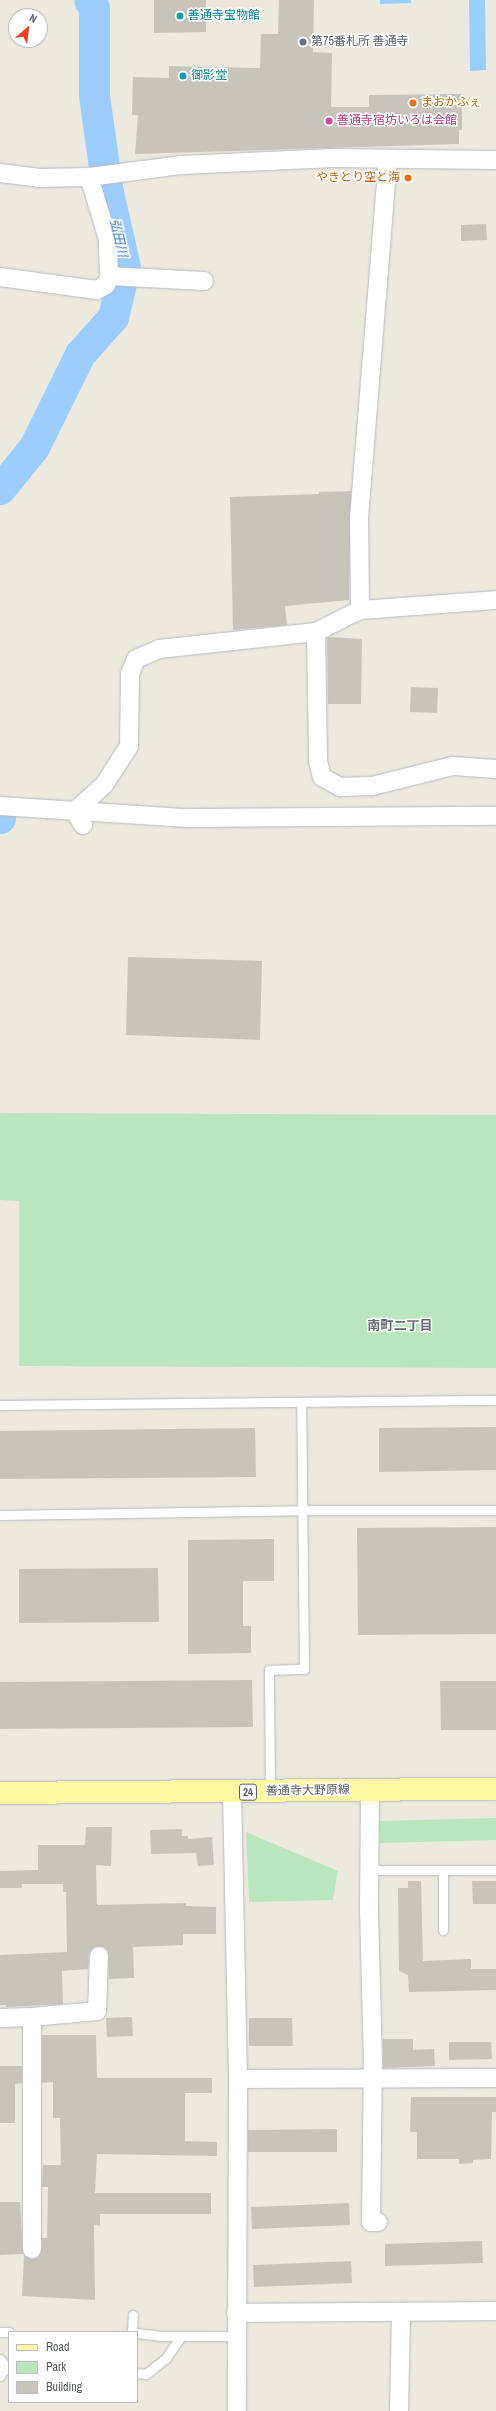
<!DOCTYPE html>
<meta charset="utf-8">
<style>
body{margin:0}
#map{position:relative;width:496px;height:2411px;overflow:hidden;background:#eceadf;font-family:"Archivo Narrow","Noto Sans JP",sans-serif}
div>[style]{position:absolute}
.green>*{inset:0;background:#b9e6bd}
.water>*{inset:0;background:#9ccdff}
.river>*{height:31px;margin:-15.5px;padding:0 15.5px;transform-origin:15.5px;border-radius:15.5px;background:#9ccdff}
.building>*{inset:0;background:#c7c4bc}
.roads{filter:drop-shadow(0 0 1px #b7b9bf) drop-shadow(0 0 1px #b7b9bf)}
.service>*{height:9px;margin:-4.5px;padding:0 4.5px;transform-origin:4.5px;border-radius:4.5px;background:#fff}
.minor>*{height:18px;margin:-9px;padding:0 9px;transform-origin:9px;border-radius:9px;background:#fff}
.primary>*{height:22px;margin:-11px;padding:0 11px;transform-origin:11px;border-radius:11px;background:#fff7a1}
.dots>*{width:11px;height:11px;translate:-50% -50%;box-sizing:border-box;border:2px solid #fff;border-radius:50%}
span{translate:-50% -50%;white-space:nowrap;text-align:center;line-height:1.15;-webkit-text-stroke:3px #fff;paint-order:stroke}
.shield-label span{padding:1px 3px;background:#fff;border:1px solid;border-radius:3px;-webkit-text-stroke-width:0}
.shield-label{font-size:11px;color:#585b61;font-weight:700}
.culture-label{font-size:12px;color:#0d838f}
.left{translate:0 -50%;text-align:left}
.worship-label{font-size:12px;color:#5b616d}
.food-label{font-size:12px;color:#c56008}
.right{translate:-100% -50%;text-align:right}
.hotel-label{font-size:12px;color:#b23c85}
.street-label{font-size:12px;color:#585b61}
.water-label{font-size:13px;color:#3a74c7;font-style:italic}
.neighbourhood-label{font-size:13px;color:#696d73;font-weight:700}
.legend{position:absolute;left:8px;top:2331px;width:130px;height:72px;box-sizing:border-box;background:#fff;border:1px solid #bcbdc0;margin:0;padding:5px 7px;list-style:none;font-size:12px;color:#585b61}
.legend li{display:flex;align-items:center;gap:8px;height:20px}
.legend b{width:20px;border:1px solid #bcbdc0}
.north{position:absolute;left:8px;top:8px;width:40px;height:40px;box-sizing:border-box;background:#fff;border:1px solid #bcbdc0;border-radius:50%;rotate:28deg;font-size:11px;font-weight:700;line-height:16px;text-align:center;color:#585b61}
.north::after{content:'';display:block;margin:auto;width:14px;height:18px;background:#f04021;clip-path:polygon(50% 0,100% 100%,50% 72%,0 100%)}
</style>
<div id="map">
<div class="green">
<i style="clip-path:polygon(0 1113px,496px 1115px,496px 1368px,19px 1366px,19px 1201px,0 1200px)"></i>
<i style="clip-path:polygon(496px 1818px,496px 1840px,380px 1843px,379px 1821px)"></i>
<i style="clip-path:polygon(246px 1832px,338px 1871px,333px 1900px,249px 1902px)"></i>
</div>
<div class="water">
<i style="clip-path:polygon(380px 0,411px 0,411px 3px,380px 4px)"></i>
<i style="clip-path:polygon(469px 0,485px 0,486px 70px,470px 71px)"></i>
</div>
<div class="river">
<i style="left:0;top:489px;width:54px;rotate:-51deg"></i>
<i style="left:34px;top:447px;width:104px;rotate:-63.7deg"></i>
<i style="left:80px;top:354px;width:50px;rotate:-48.3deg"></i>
<i style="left:113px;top:317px;width:51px;rotate:-76.5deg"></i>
<i style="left:125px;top:267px;width:81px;rotate:-102.8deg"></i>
<i style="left:107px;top:188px;width:94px;rotate:-98deg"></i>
<i style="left:94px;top:95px;width:87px;rotate:-90deg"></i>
<i style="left:94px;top:8px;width:9px;rotate:-122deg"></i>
<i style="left:0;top:816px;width:2px;rotate:90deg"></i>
</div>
<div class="building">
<i style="clip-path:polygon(154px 0,206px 0,206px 32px,154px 33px)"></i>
<i style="clip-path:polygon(279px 0,314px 0,313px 52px,332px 53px,331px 107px,369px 107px,369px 95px,462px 94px,462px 130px,459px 130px,459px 144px,135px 154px,138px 115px,132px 115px,133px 77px,169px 78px,169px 66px,260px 68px,261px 34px,278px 34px)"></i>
<i style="clip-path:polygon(486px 224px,487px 240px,461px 241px,461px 225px)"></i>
<i style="clip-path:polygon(351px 491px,349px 600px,285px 606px,287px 625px,233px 630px,230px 497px,319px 494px,319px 492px)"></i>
<i style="clip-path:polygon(329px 637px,362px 639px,361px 704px,328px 704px,327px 638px)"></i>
<i style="clip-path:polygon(411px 687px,438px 688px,437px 713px,410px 712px)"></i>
<i style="clip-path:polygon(128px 957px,262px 961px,260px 1040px,126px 1035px)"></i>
<i style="clip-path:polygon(496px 1427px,496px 1470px,379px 1472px,379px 1428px)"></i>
<i style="clip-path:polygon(255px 1428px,256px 1477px,0 1479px,0 1431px)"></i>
<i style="clip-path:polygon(496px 1527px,496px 1634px,358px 1635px,357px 1528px)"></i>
<i style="clip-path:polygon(274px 1539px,274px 1581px,243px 1581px,243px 1626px,251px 1626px,251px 1653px,188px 1654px,188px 1540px)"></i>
<i style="clip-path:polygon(158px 1568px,159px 1622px,19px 1623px,19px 1569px)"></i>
<i style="clip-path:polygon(252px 1680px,253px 1727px,0 1729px,0 1682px)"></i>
<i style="clip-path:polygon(440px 1681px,496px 1681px,496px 1730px,441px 1730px)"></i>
<i style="clip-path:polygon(86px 1827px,112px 1827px,111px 1866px,96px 1865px,97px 1905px,186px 1903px,186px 1906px,216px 1907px,216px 1934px,183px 1934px,183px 1945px,133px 1947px,134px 1978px,109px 1979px,108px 1951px,104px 1947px,94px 1947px,89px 1955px,88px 1969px,62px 1971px,63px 2004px,6px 2007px,6px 2005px,0 2005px,0 1955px,67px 1952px,66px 1892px,63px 1892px,63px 1884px,22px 1884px,22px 1888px,0 1888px,0 1871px,38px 1870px,38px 1845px,85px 1845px)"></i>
<i style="clip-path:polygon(182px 1829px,182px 1836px,188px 1836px,188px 1839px,212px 1837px,214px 1865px,198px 1866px,196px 1853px,151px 1854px,150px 1830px)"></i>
<i style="clip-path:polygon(408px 1881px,421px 1881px,423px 1961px,471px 1959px,471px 1969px,496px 1969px,496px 1990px,409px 1992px,408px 1975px,399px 1971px,398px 1888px,408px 1888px)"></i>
<i style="clip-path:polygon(472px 1881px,496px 1881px,496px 1904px,473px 1904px)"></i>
<i style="clip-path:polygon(132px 2017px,133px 2036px,107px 2037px,106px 2018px)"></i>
<i style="clip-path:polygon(249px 2018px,292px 2018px,293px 2046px,249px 2046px)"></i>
<i style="clip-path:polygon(42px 2035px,96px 2035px,97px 2078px,212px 2078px,212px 2093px,185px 2093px,185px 2141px,217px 2142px,217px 2156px,97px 2154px,95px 2193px,211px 2193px,211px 2214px,100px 2214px,100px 2226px,94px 2225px,95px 2300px,22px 2296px,24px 2256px,32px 2259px,38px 2258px,42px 2249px,42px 2238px,47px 2238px,48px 2187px,42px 2187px,43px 2165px,61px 2165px,60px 2118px,53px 2118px,53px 2082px,42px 2083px)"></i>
<i style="clip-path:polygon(383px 2039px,413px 2039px,413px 2050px,434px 2049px,435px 2066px,383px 2068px)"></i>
<i style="clip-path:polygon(449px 2042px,491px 2042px,492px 2059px,449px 2060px)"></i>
<i style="clip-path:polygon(0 2066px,22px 2066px,22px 2083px,15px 2084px,15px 2123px,0 2123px)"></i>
<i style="clip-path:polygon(411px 2097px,496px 2097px,496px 2112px,492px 2112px,491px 2159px,473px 2160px,473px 2163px,459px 2164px,459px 2159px,417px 2159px,417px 2132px,410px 2132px)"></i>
<i style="clip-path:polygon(337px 2129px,337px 2152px,248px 2152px,248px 2130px)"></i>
<i style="clip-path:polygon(0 2202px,20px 2202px,23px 2254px,0 2255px)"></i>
<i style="clip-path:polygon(349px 2203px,350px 2225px,252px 2229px,251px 2207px)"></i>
<i style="clip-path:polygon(482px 2241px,483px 2263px,385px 2266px,385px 2244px)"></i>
<i style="clip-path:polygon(351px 2261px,352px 2283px,254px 2287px,253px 2265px)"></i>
</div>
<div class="roads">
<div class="service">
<i style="left:0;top:1405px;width:496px;rotate:-0.6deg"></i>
<i style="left:0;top:1515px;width:303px;rotate:-0.9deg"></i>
<i style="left:303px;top:1510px;width:193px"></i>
<i style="left:270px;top:1790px;width:120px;rotate:-90.5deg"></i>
<i style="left:269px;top:1670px;width:35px;rotate:-2deg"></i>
<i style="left:304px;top:1669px;width:266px;rotate:-90.6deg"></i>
<i style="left:370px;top:1870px;width:126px"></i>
<i style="left:443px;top:1870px;width:60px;rotate:90deg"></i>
<i style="left:0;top:2332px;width:9px"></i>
<i style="left:132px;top:2332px;width:17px;rotate:-87deg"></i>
<i style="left:137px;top:2333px;width:26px;rotate:7deg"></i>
<i style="left:163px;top:2336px;width:74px"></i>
<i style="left:0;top:2359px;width:14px;rotate:51deg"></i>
<i style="left:137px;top:2373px;width:9px;rotate:6deg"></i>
<i style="left:146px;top:2374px;width:26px;rotate:-39deg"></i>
<i style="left:166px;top:2358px;width:27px;rotate:-56deg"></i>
<i style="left:0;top:2376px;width:10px;rotate:-61deg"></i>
</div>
<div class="minor">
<i style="left:0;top:173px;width:38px;rotate:7deg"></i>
<i style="left:38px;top:178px;width:51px;rotate:-1.1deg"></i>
<i style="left:89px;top:177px;width:94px;rotate:-7.4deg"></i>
<i style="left:182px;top:165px;width:151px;rotate:-2.7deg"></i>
<i style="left:333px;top:158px;width:163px;rotate:0.7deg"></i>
<i style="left:109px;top:276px;width:95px;rotate:3deg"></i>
<i style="left:0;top:277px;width:98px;rotate:7.6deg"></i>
<i style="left:97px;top:290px;width:10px;rotate:-29deg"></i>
<i style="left:106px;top:285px;width:9px;rotate:-72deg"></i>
<i style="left:109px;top:276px;width:37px;rotate:-92deg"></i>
<i style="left:108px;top:239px;width:65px;rotate:-107deg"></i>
<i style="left:360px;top:610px;width:136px;rotate:-4.2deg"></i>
<i style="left:316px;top:632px;width:129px;rotate:89.1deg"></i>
<i style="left:318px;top:761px;width:16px;rotate:76deg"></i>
<i style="left:322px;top:777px;width:21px;rotate:29deg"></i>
<i style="left:340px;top:787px;width:32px;rotate:-2deg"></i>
<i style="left:372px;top:786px;width:83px;rotate:-13.9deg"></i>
<i style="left:453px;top:766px;width:43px;rotate:4deg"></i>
<i style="left:0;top:806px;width:188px;rotate:3.7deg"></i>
<i style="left:188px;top:818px;width:308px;rotate:-0.4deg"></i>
<i style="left:83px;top:825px;width:16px;rotate:-120deg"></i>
<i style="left:75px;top:811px;width:39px;rotate:-42deg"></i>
<i style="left:104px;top:785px;width:46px;rotate:-57.3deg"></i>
<i style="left:129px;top:746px;width:72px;rotate:-89.2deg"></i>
<i style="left:130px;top:674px;width:16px;rotate:-68deg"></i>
<i style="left:136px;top:659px;width:25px;rotate:-23deg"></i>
<i style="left:159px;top:649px;width:158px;rotate:-6.2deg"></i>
<i style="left:316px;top:632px;width:49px;rotate:-26.6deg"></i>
<i style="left:360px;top:610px;width:92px;rotate:-90.6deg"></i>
<i style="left:359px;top:518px;width:359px;rotate:-85.4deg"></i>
<i style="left:370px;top:1790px;width:120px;rotate:90.5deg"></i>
<i style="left:369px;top:1910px;width:148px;rotate:88.5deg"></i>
<i style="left:373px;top:2058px;width:164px;rotate:90.7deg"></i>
<i style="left:371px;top:2222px;width:7px"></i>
<i style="left:232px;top:1792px;width:287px;rotate:88.8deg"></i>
<i style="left:238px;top:2079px;width:332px;rotate:90.2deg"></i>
<i style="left:0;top:2018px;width:32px;rotate:-2deg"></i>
<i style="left:238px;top:2079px;width:258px;rotate:-0.2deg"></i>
<i style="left:32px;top:2249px;width:232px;rotate:-90deg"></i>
<i style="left:32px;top:2017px;width:65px;rotate:-5.3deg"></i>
<i style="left:97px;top:2011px;width:55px;rotate:-87.9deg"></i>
<i style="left:236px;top:2313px;width:260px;rotate:-0.4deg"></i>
<i style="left:399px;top:2411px;width:99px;rotate:-88.8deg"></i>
</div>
<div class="primary">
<i style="left:0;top:1793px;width:496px;rotate:-0.5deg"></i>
</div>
</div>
<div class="dots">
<i style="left:180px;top:16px;background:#0f9aa8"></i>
<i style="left:303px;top:42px;background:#6b7280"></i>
<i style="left:183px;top:76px;background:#0f9aa8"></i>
<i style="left:413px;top:103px;background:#e8710a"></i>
<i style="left:329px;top:121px;background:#d1479c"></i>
<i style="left:408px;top:178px;background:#e8710a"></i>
</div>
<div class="shield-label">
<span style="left:248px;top:1792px">24</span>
</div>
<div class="culture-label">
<span class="left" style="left:188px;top:16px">善通寺宝物館</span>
<span class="left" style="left:191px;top:76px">御影堂</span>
</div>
<div class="worship-label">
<span class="left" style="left:311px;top:42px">第75番札所 善通寺</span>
</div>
<div class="food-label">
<span class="left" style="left:421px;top:103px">まおかふぇ</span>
<span class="right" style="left:400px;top:178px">やきとり空と海</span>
</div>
<div class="hotel-label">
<span class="left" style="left:337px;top:121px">善通寺宿坊いろは会館</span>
</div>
<div class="street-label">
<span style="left:308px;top:1791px;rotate:-1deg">善通寺大野原線</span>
</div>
<div class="water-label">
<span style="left:118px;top:238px;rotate:77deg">弘田川</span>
</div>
<div class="neighbourhood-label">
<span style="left:400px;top:1326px">南町二丁目</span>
</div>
<ul class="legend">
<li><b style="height:5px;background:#fff7a1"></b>Road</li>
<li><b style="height:11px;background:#b9e6bd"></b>Park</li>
<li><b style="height:11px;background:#c7c4bc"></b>Building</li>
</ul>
<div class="north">N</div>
</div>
